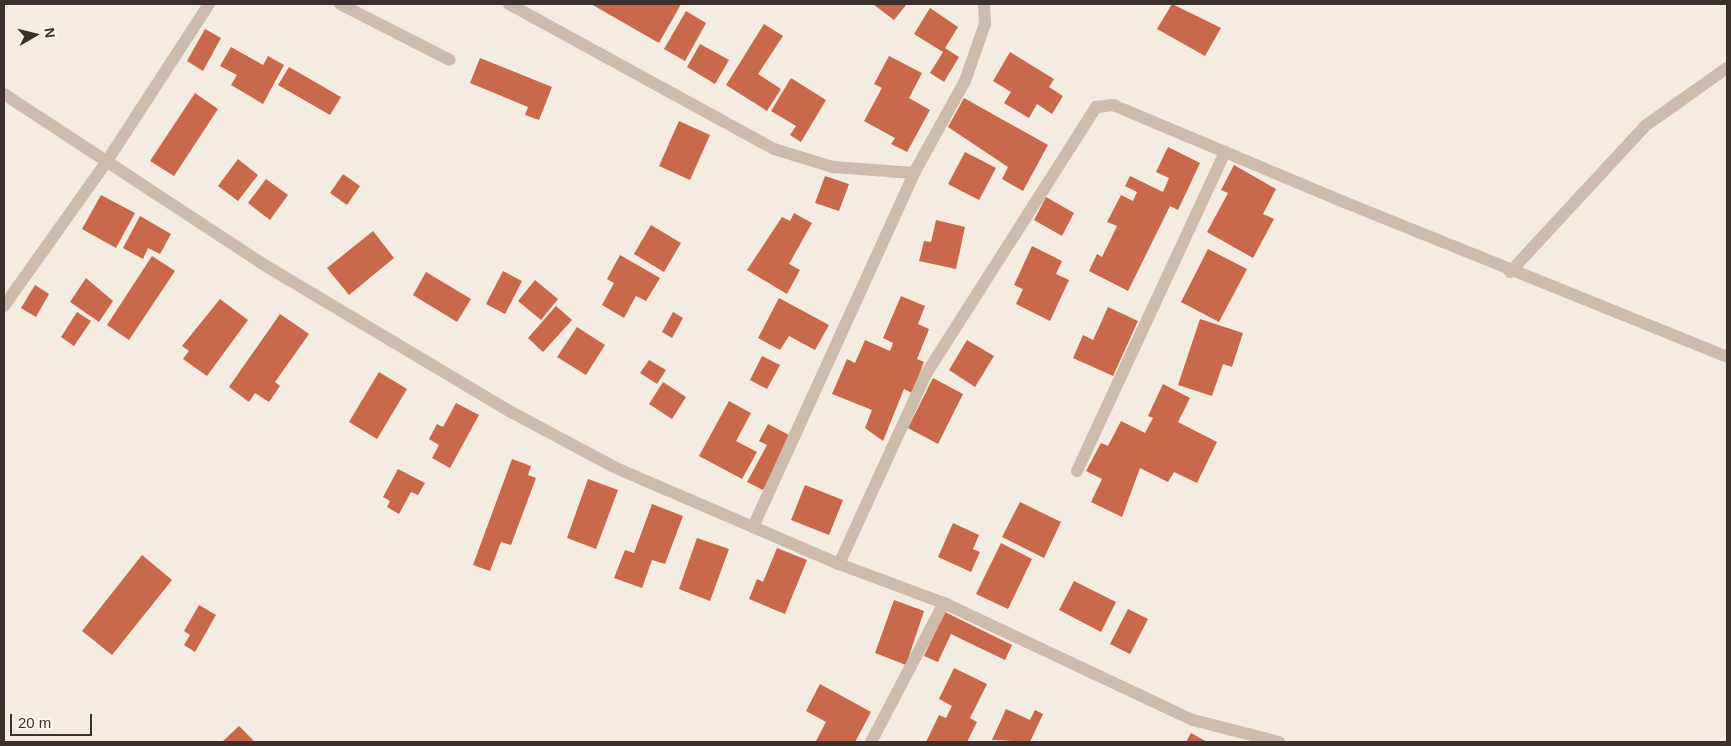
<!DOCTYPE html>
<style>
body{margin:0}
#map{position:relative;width:1731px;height:746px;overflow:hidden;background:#f4ebe1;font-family:Helvetica,sans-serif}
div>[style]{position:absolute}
.building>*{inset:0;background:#c8694b}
.service>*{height:12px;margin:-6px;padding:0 6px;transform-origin:6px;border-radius:6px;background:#cdbbac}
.minor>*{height:12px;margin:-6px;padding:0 6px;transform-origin:6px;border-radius:6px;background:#cdbbac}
.tertiary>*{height:12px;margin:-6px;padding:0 6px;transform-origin:6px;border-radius:6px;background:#cdbbac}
span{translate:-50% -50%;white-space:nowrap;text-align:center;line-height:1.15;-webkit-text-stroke:4.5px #fbf5ee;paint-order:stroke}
.frame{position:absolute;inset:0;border:5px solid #3b302b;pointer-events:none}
.north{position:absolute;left:10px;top:10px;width:50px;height:50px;-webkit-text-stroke:4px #fbf5ee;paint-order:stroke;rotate:82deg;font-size:14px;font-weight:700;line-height:20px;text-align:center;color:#3b302b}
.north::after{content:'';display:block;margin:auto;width:18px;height:22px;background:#3b302b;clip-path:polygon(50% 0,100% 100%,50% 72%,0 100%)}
.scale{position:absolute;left:10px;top:714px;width:82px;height:22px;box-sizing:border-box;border:2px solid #3b302b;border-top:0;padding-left:6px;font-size:15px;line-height:18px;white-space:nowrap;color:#3b302b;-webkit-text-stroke:4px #fbf5ee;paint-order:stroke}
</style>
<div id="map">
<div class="building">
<i style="clip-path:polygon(591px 4px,681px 4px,659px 43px)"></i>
<i style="clip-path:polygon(873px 4px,907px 4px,894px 20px)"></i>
<i style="clip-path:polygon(1172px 4px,1221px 28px,1205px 56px,1157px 29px)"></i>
<i style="clip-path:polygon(930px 8px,958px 27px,945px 48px,959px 57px,944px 82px,930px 73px,943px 52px,914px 34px)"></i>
<i style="clip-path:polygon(686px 11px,706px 23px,685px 61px,664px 49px)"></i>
<i style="clip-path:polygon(764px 24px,783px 36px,758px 74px,781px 89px,767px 111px,726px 85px)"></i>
<i style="clip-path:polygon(205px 29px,221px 38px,203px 71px,187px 61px)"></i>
<i style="clip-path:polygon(700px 44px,729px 60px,715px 84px,687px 67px)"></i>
<i style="clip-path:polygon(231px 47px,263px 65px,268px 56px,284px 65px,263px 104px,231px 85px,237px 75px,220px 66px)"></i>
<i style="clip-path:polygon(1010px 52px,1054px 79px,1049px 87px,1063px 96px,1052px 114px,1037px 104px,1029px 118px,1004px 103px,1011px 92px,993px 81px)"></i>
<i style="clip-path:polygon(889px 56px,922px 73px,909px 98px,930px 110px,907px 152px,891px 144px,895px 138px,864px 121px,882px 88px,874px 84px)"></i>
<i style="clip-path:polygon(480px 58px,552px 87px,539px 120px,525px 115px,528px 107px,470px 83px)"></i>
<i style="clip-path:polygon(289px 67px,341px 97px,330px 115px,278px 85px)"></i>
<i style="clip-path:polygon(791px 78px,826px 100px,801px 142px,790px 135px,796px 126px,771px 111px)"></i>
<i style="clip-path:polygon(195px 93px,218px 109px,174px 176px,150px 161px)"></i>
<i style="clip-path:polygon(964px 98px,1048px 145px,1023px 191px,1002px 179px,1008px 167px,948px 127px)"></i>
<i style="clip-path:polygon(679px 121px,710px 135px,690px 180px,659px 166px)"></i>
<i style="clip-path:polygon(1168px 147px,1200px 163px,1178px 210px,1170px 206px,1128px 291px,1089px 271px,1097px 254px,1102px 257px,1117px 226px,1107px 222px,1121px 195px,1133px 201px,1137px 192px,1125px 186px,1130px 176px,1163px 192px,1169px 178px,1156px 172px)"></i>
<i style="clip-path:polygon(965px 152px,996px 168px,979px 200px,948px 184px)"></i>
<i style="clip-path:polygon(238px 159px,258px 175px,238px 201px,218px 186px)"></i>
<i style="clip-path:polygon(1234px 165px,1276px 189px,1263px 214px,1274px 219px,1253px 258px,1207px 232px,1228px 193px,1221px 190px)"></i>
<i style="clip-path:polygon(343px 174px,360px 186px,347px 205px,330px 193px)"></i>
<i style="clip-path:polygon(825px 176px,849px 184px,839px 211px,815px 203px)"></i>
<i style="clip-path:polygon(266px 179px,288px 195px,270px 220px,248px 203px)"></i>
<i style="clip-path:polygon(101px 195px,135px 213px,116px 248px,82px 229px)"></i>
<i style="clip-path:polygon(1046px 197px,1074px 213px,1062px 236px,1034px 220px)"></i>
<i style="clip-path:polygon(794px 213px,812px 223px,789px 264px,800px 270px,787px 294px,747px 270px,782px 217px,790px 221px)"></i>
<i style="clip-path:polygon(140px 216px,171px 234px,160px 254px,148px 248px,143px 259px,123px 248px)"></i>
<i style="clip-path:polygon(936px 220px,965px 227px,956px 269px,919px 261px,924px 241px,931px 242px)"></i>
<i style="clip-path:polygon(651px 225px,681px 243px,664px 272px,634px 254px)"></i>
<i style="clip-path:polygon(373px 231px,394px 258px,349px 295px,327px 268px)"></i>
<i style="clip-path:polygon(1032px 246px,1062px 261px,1056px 274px,1069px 280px,1050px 321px,1016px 304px,1023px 289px,1014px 285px)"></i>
<i style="clip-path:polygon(1208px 249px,1247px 269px,1219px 322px,1181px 302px)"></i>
<i style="clip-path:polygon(620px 255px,660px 278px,646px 301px,636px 296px,624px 318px,602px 305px,614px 283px,607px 279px)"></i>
<i style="clip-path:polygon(152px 256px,175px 271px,129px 340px,107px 325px)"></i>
<i style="clip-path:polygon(503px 271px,522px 281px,505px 314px,486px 304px)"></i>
<i style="clip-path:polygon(426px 272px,471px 299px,457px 322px,413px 295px)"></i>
<i style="clip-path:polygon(86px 278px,113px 301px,99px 322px,70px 302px)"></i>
<i style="clip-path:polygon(535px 280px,558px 299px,541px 320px,518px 301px)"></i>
<i style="clip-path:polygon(35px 285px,49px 294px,36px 317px,21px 308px)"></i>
<i style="clip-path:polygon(901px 296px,925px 306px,918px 324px,929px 329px,917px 359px,924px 362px,912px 393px,904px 389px,883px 441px,865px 428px,872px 410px,832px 394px,847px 359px,855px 363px,865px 340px,890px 351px,893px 343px,883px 338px)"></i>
<i style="clip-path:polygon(779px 298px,829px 325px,815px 350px,789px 336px,780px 350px,758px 338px)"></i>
<i style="clip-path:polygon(220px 299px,248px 320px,207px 376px,183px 359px,189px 351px,182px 346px)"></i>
<i style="clip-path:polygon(556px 306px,572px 320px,543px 352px,528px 338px)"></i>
<i style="clip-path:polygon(1108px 307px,1138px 321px,1113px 376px,1073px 358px,1083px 335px,1093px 340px)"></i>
<i style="clip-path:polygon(77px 312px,91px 321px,74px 346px,61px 337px)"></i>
<i style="clip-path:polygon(673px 312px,683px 318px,672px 338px,662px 332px)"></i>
<i style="clip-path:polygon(280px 314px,309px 334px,275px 382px,280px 386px,269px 402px,255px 393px,249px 402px,229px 387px)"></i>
<i style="clip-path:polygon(1200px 319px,1243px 333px,1232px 367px,1223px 364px,1212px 396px,1178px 385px)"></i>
<i style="clip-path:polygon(577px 327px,605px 345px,586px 375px,557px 357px)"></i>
<i style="clip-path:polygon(967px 340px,994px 356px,975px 387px,949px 370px)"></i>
<i style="clip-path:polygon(762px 356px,780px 365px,767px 389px,750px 380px)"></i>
<i style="clip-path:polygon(649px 360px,666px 370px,657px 384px,640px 373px)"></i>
<i style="clip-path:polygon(379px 372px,407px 389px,377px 439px,349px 422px)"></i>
<i style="clip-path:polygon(933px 378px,963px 394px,938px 444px,908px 428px)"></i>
<i style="clip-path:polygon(663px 382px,686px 397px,672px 419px,649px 404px)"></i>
<i style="clip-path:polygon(1163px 384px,1190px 398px,1178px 422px,1217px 442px,1197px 483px,1174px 472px,1168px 482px,1140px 468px,1122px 517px,1091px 502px,1102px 479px,1086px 471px,1101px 443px,1108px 446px,1121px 421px,1145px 433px,1153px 418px,1148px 416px)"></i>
<i style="clip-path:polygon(729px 401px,751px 413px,736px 441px,757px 452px,742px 479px,699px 456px)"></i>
<i style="clip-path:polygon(456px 403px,479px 415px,450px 468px,432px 458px,439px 445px,429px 439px,437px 424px,443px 427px)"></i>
<i style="clip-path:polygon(768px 424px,791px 436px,763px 490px,747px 482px,767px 445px,759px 441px)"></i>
<i style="clip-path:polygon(512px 459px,531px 466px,528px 475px,536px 478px,511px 545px,501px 542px,490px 571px,473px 565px)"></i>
<i style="clip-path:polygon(398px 469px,425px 483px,418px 495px,411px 492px,399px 514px,387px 507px,390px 501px,383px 497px)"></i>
<i style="clip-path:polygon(588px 479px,618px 490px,596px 549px,567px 538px)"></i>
<i style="clip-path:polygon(805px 485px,843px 500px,829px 535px,791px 520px)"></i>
<i style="clip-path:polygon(1020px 502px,1061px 522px,1044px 558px,1002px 537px)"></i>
<i style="clip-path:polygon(652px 504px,683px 516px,665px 564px,652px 560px,642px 588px,614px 578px,625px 550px,634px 553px)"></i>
<i style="clip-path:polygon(953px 523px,979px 535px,973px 549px,980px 552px,971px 572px,938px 557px)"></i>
<i style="clip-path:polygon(697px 538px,729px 549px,710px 601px,679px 589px)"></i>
<i style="clip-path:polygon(1001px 543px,1032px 559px,1008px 609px,976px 594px)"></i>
<i style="clip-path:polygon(777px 548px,807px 560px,785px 614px,749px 599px,757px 579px,763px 582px)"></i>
<i style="clip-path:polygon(142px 555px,172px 580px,112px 655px,82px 631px)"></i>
<i style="clip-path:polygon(1074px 581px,1116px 602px,1101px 632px,1059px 610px)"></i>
<i style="clip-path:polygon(894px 600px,924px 611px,906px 665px,875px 653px)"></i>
<i style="clip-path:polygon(199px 605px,216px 615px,195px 652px,184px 645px,190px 635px,184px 631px)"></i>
<i style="clip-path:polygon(1128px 609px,1148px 619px,1130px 654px,1110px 644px)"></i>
<i style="clip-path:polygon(945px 612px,1012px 645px,1005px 660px,951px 634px,938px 662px,924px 656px)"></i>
<i style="clip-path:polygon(954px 668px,987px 684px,970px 718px,977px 722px,967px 742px,926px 742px,939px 715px,946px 718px,952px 706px,939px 699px)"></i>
<i style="clip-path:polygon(820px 684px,871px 712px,855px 742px,816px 741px,826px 722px,806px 711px)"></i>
<i style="clip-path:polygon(1006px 709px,1030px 720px,1035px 710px,1043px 714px,1030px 742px,992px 740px)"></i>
<i style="clip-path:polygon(239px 726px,255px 742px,222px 742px)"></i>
<i style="clip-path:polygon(1191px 733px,1207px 742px,1186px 742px)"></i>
</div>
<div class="service">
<i style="left:1344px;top:202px;width:413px;rotate:22deg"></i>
<i style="left:1510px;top:272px;width:199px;rotate:-47.2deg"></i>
<i style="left:1645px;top:126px;width:100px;rotate:-35.3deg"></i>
</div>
<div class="minor">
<i style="left:340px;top:4px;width:123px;rotate:27deg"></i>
<i style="left:509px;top:4px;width:302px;rotate:28.7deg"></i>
<i style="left:774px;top:149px;width:62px;rotate:17deg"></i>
<i style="left:833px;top:167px;width:81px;rotate:4.2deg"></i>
<i style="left:4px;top:94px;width:308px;rotate:33.3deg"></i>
<i style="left:261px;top:263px;width:293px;rotate:30.8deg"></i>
<i style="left:513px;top:413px;width:117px;rotate:28.1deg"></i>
<i style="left:616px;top:468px;width:243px;rotate:23.3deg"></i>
<i style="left:839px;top:564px;width:112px;rotate:20.4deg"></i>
<i style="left:944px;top:603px;width:275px;rotate:25.2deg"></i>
<i style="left:1193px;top:720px;width:89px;rotate:14.3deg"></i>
<i style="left:1077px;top:471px;width:352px;rotate:-65.1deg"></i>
<i style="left:753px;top:527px;width:389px;rotate:-65.5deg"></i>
<i style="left:914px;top:173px;width:105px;rotate:-61deg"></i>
<i style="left:965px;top:81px;width:60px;rotate:-70.7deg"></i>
<i style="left:985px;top:24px;width:20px;rotate:-93deg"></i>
<i style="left:839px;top:564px;width:209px;rotate:-65.4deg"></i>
<i style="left:926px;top:374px;width:317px;rotate:-57.5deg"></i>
<i style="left:1096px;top:107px;width:17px;rotate:-7deg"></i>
<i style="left:1113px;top:105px;width:251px;rotate:22.8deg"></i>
<i style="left:871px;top:742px;width:157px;rotate:-62.3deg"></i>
</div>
<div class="tertiary">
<i style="left:4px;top:306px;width:178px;rotate:-54.6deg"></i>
<i style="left:107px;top:161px;width:187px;rotate:-57deg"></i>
</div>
<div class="frame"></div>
<div class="north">N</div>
<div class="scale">20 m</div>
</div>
